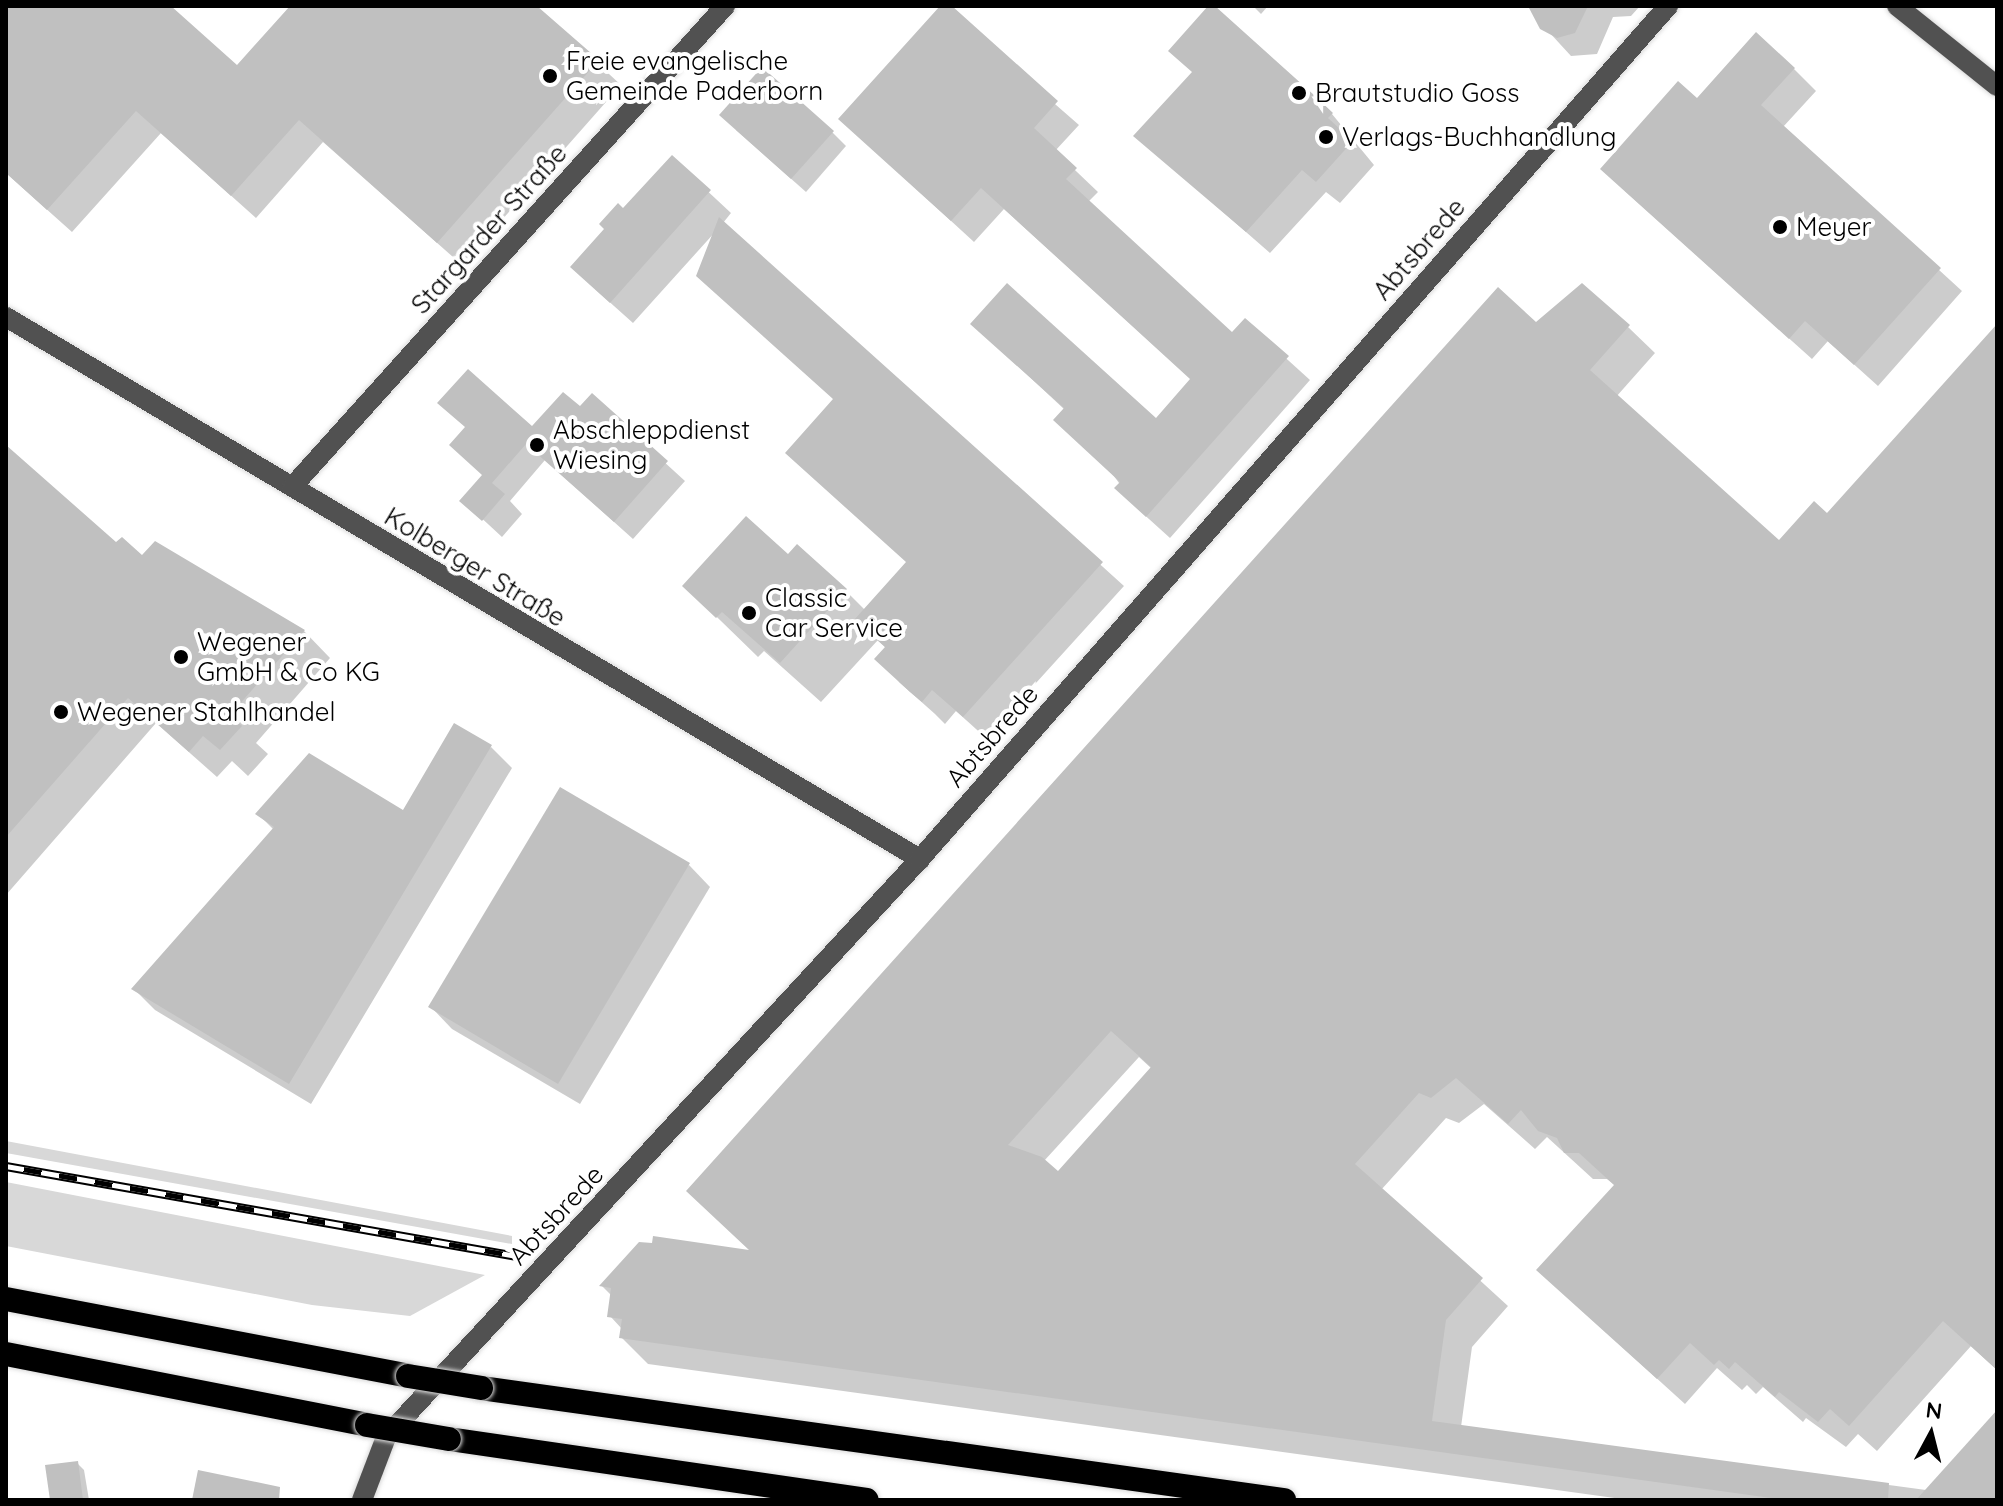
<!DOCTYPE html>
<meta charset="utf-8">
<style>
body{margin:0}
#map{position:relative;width:2003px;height:1506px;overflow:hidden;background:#fff;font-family:Quicksand,sans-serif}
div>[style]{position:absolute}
.green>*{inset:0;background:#d8d8d8}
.shadow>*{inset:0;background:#0003}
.building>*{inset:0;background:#c0c0c0}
.roads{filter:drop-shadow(0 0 2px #dbdbdb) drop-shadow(0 0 2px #dbdbdb)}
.minor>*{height:20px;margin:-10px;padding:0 10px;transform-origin:10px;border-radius:10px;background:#515151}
.highway>*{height:24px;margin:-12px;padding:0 12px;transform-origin:12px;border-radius:12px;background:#000}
.rail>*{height:9px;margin-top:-4.5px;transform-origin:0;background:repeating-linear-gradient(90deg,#fff 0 18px,#000 0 36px);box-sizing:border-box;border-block:2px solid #000}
.bridges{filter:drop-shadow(0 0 2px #dbdbdb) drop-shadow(0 0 2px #dbdbdb)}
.highway-bridge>*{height:24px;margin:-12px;padding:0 12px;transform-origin:12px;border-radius:12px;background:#000}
.dots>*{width:22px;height:22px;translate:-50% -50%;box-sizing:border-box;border:4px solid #fff;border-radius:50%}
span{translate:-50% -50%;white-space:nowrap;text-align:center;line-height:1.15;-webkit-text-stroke:8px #fff;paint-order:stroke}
.poi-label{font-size:26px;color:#000}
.left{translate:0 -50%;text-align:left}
.street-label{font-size:26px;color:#000}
.frame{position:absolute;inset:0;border:8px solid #000;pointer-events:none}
.north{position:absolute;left:1891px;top:1394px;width:80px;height:80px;-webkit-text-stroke:6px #fff;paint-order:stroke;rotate:7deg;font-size:22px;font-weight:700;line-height:32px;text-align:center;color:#000}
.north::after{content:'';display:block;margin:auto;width:28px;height:36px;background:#000;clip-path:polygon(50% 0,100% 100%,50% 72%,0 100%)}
</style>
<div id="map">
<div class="green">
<i style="clip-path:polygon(6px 1141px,512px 1236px,512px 1244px,6px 1153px)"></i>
<i style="clip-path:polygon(6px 1182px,485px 1275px,410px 1316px,312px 1305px,6px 1246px)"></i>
</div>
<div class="shadow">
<i style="clip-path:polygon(6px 6px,168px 6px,237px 68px,293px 6px,535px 6px,621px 85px,462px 265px,323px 142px,256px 218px,161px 133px,72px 232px,6px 173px)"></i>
<i style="clip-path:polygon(943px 6px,1079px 125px,1055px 151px,1098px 192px,1088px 202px,1232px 335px,1245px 321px,1310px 380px,1170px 538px,1139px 510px,1065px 410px,973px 324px,1156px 421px,1192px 380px,1004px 209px,974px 242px,840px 119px)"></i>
<i style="clip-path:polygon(1212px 6px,1332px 114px,1374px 165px,1340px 203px,1326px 192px,1270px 253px,1136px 136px,1193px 73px)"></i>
<i style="clip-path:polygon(1253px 6px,1268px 6px,1261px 14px)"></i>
<i style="clip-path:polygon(1539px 6px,1640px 6px,1631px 16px,1613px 17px,1597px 54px,1571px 56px,1537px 19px)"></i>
<i style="clip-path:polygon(1794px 69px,1816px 91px,1783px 127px,1962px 291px,1878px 386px,1828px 341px,1812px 359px,1625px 191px,1697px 101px)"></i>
<i style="clip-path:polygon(736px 130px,832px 132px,846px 146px,806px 192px)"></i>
<i style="clip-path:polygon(672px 158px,731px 213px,723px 223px,1124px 586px,986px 738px,956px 711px,945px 724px,935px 714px,899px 682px,886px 648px,878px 640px,821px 702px,764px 651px,758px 657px,685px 586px,788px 556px,845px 590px,865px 610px,908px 563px,834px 400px,716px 231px,633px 323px,595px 289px,624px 211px)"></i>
<i style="clip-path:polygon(evenodd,1536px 324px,1628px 327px,1655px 353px,1616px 397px,1779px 543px,1827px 516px,1997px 327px,1997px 1370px,1971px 1346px,1877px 1451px,1858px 1434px,1846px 1447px,1806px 1418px,1803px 1422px,1763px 1387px,1756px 1394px,1747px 1385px,1742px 1390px,1717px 1368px,1685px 1404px,1566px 1296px,1616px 1186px,1607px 1179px,1593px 1179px,1547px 1137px,1535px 1149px,1484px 1104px,1459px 1123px,1446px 1118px,1381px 1190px,1508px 1306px,1472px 1347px,1461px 1427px,1926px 1490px,1997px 1413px,1997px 1500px,1629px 1500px,648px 1364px,621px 1337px,622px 1329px,610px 1316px,612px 1296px,602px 1286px,752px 1252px,1536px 324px,1139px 1057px,1152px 1069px,1058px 1174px,1044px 1161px,1139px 1057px)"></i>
<i style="clip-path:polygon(592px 396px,685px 481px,633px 539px,545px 460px,510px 501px,522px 514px,502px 537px,462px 500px,532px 429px,580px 409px)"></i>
<i style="clip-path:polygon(6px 447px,117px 545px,304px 631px,330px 658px,256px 743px,268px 754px,248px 776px,232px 761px,217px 777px,156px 723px,6px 895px)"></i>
<i style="clip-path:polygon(491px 747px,512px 768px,311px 1104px,155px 1010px,134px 989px,274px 830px,258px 814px,403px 813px)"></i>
<i style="clip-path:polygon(689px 865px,710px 887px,580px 1104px,452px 1029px,431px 1007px)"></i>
<i style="clip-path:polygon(77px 1463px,84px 1470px,89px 1500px,52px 1500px)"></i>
</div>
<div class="building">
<i style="clip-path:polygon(6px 6px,171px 6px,237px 65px,290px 6px,537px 6px,599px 60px,437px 243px,299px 120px,231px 196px,136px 111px,47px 210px,6px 173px)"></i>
<i style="clip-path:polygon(940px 6px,952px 6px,1058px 101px,1034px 128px,1077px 168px,1066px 179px,1232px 332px,1245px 318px,1289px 356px,1146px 517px,1114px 488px,1120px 482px,1053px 420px,1064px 408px,970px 324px,1007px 283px,1156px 418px,1190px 379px,981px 188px,951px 221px,838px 119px)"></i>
<i style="clip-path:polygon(1208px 6px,1215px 6px,1314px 95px,1333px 113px,1328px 118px,1353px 141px,1316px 182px,1302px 170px,1246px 232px,1133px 136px,1192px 72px,1168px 51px)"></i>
<i style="clip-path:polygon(1528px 6px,1588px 6px,1575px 33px,1557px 38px,1540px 29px)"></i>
<i style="clip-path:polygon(1756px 32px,1795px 68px,1761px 105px,1941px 268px,1854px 365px,1805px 321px,1789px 339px,1600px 169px,1678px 81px,1697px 98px)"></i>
<i style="clip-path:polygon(762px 67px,834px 131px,791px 179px,719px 115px)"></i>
<i style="clip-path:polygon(672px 155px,711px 190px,610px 303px,570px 267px,604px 229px,599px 224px,618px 203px,623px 208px)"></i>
<i style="clip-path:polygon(719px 217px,1103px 562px,963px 717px,932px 690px,922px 702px,910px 692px,874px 659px,885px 647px,854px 620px,906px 562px,785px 453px,833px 399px,696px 276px)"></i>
<i style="clip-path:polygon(evenodd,1582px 283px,1630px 325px,1590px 370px,1779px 540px,1814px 501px,1827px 513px,1997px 324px,1997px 1370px,1943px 1321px,1849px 1426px,1830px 1409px,1818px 1422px,1779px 1392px,1775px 1397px,1735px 1362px,1729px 1369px,1719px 1360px,1714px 1365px,1690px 1343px,1657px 1379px,1536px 1270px,1614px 1185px,1579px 1153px,1564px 1153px,1557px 1138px,1538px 1131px,1521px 1110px,1508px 1124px,1456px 1078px,1431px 1098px,1419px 1093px,1355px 1164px,1483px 1278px,1446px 1320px,1432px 1421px,1889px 1483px,1888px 1500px,1786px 1500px,619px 1338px,622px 1319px,607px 1317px,611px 1288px,599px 1286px,639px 1242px,652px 1243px,653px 1236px,749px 1250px,686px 1191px,1498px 287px,1536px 322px,1582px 283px,1111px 1031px,1151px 1067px,1058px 1171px,1042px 1157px,1008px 1145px,1111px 1031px)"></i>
<i style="clip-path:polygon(468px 369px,532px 426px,563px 392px,580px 406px,592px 393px,668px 461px,614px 522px,526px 444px,492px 483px,505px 494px,482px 521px,459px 501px,482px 475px,449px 445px,465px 427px,437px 403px)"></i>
<i style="clip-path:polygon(6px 445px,116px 542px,122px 537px,142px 555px,155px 541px,305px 630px,230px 715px,242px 726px,220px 750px,203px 736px,189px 752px,128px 698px,6px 837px)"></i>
<i style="clip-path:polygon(746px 516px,788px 554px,797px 544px,847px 589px,780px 663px,722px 612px,716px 618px,682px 586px)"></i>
<i style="clip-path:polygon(454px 723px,492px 745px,289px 1084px,131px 989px,274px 827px,255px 814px,309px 753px,403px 810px)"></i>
<i style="clip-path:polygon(560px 787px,690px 863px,558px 1084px,428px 1007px)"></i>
<i style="clip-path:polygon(1997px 1410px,1997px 1500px,1916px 1500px)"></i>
<i style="clip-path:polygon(78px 1461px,83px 1500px,50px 1500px,45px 1465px)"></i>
<i style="clip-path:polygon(198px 1470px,280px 1487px,279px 1500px,192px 1500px)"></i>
</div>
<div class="roads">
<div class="minor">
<i style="left:1897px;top:6px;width:128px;rotate:38.7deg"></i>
<i style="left:6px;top:317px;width:1063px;rotate:30.67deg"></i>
<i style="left:293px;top:486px;width:646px;rotate:-48.01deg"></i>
<i style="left:362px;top:1500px;width:67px;rotate:-69.1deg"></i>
<i style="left:386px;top:1437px;width:787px;rotate:-47.27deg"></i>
<i style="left:920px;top:859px;width:1135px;rotate:-48.75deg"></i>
</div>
<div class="highway">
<i style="left:6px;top:1299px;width:409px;rotate:10.8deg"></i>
<i style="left:6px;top:1354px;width:368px;rotate:11.1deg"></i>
<i style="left:481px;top:1388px;width:811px;rotate:7.94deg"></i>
<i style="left:449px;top:1439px;width:422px;rotate:8.3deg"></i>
</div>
</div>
<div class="rail">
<i style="left:6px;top:1166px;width:519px;rotate:9.99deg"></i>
</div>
<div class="bridges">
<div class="highway-bridge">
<i style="left:408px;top:1376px;width:74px;rotate:9.3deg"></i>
<i style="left:367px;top:1425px;width:83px;rotate:9.7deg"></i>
</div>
</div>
<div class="dots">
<i style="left:550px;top:76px;background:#000"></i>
<i style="left:1299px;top:93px;background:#000"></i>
<i style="left:1326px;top:137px;background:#000"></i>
<i style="left:1780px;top:227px;background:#000"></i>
<i style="left:537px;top:445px;background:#000"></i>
<i style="left:749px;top:613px;background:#000"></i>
<i style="left:181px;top:657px;background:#000"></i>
<i style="left:61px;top:712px;background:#000"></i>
</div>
<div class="poi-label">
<span class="left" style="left:566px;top:76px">Freie evangelische<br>Gemeinde Paderborn</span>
<span class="left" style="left:1315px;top:93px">Brautstudio Goss</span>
<span class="left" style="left:1342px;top:137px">Verlags-Buchhandlung</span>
<span class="left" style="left:1796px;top:227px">Meyer</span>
<span class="left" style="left:553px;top:445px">Abschleppdienst<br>Wiesing</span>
<span class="left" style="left:765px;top:613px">Classic<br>Car Service</span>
<span class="left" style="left:197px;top:657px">Wegener<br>GmbH &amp; Co KG</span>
<span class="left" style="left:77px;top:712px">Wegener Stahlhandel</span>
</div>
<div class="street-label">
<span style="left:489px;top:229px;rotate:-48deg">Stargarder Straße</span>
<span style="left:1419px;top:249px;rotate:-49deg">Abtsbrede</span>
<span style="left:475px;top:567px;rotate:31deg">Kolberger Straße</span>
<span style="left:992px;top:736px;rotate:-49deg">Abtsbrede</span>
<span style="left:556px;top:1215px;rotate:-47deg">Abtsbrede</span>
</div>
<div class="frame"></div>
<div class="north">N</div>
</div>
